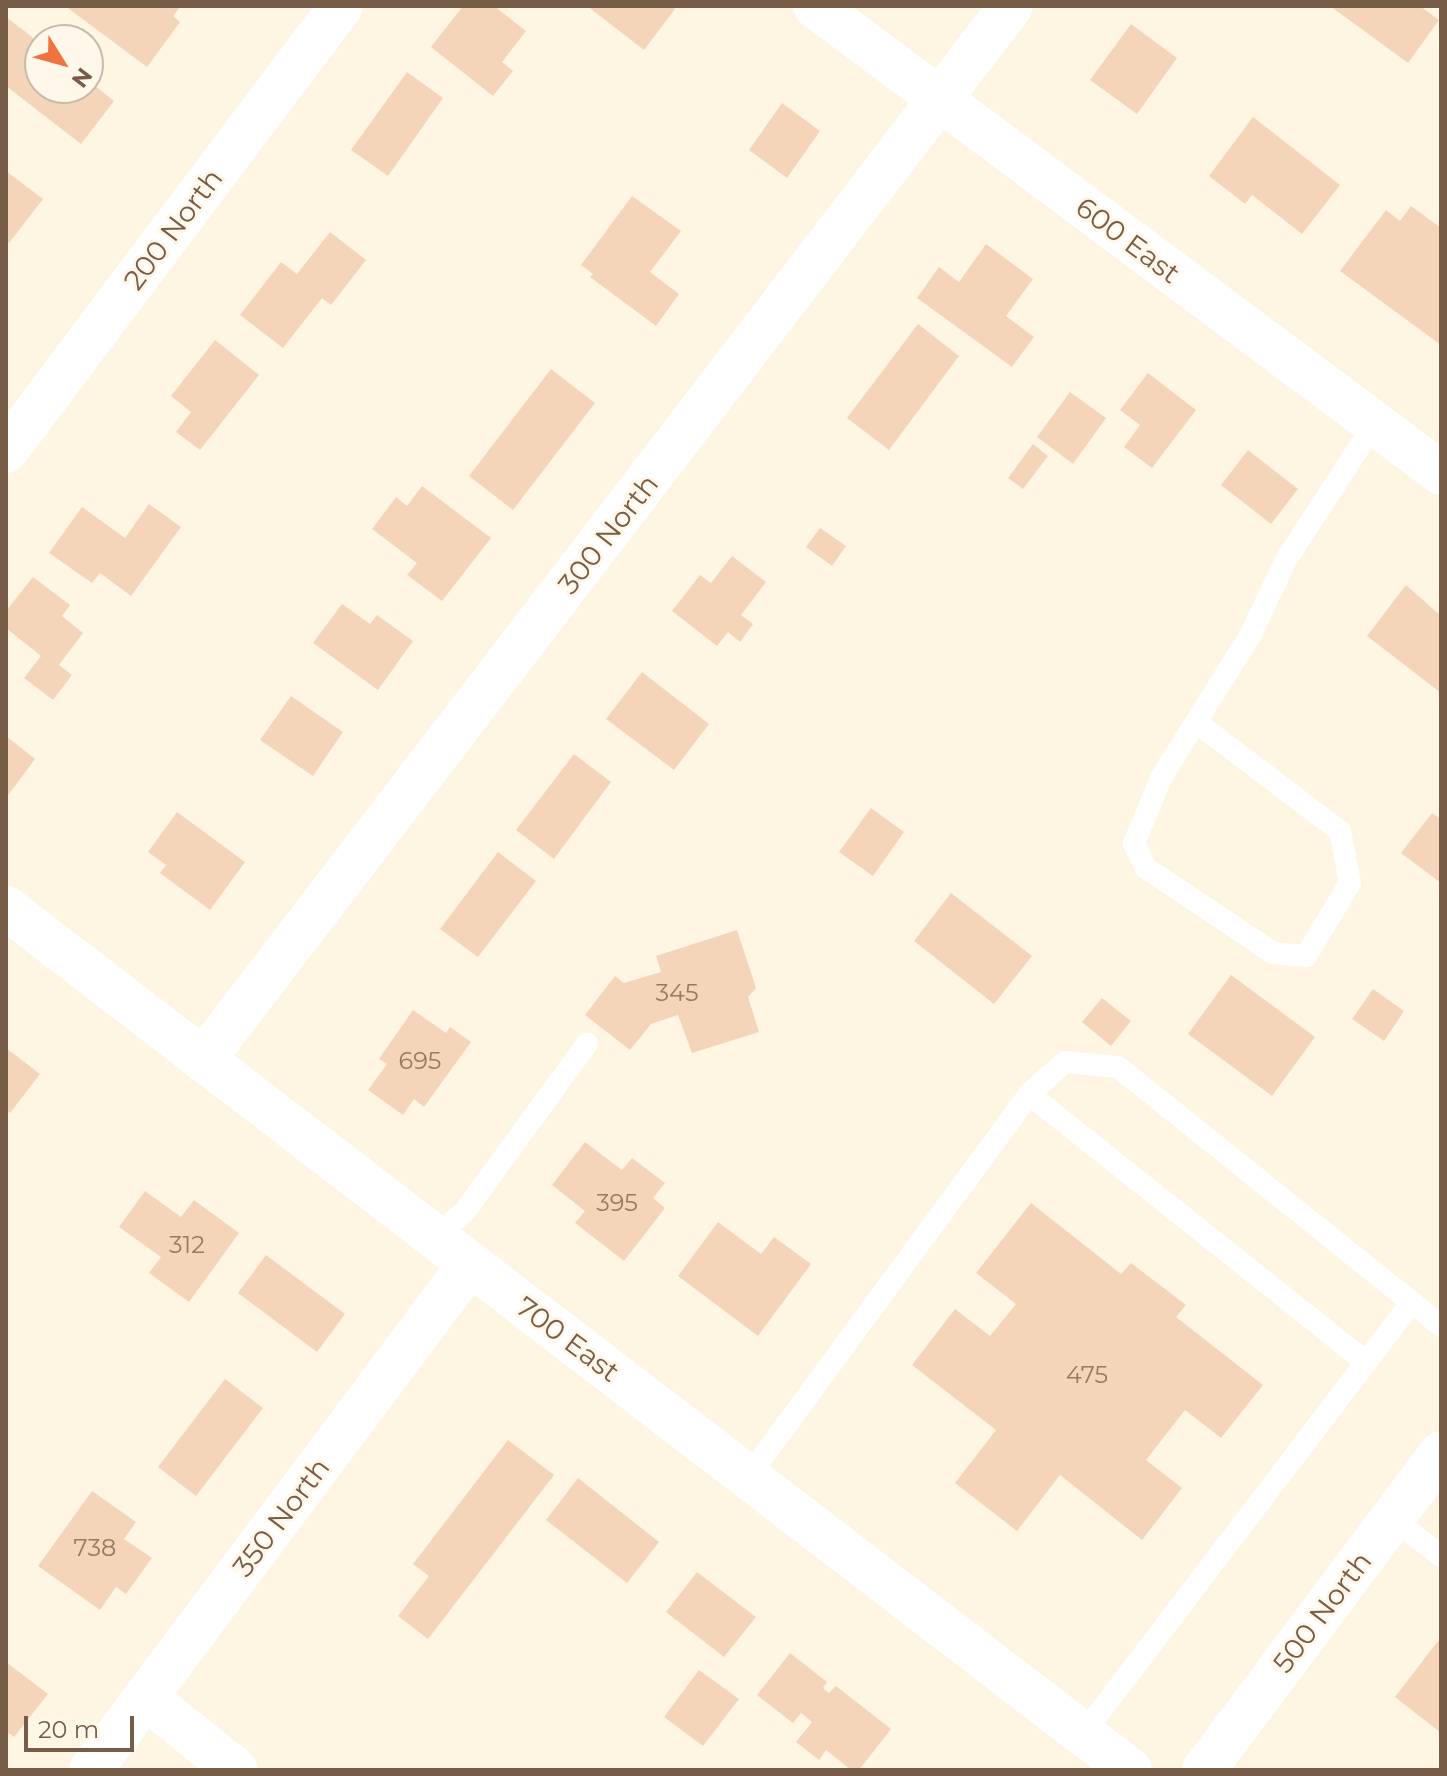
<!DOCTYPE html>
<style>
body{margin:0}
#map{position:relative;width:1447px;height:1776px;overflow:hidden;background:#fef5e3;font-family:Montserrat,sans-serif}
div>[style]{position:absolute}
.building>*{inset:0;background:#f5d5b9}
.lane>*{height:22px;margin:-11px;padding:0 11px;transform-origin:11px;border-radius:11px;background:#fff}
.street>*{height:44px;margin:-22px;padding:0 22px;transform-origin:22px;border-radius:22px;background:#fff}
.secondary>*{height:44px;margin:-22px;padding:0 22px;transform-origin:22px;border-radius:22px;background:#fff}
span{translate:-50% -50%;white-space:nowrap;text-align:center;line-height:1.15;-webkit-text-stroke:6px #fff8ea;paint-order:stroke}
.number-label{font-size:24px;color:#967a64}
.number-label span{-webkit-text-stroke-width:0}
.street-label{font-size:28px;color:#775c47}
.frame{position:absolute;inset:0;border:8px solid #775c47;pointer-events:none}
.north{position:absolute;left:24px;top:24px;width:80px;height:80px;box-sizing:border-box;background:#fff8ea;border:2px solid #c9baa9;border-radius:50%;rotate:127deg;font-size:22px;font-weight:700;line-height:32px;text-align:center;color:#775c47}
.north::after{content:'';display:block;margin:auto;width:28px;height:36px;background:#ef7340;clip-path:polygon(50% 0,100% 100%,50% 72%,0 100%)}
.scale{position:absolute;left:24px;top:1716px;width:110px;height:36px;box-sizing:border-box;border:4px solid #775c47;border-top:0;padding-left:10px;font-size:24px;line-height:28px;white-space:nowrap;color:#775c47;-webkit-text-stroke:6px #fff8ea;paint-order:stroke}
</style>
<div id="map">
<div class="building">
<i style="clip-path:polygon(65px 6px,181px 6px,173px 16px,180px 22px,147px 67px)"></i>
<i style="clip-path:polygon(463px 6px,494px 6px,526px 31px,502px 62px,513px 71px,493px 96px,431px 47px)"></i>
<i style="clip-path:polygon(587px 6px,672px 6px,675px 9px,644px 50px)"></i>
<i style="clip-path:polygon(1330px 6px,1420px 6px,1439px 20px,1408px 63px)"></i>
<i style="clip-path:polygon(6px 17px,40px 43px,40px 88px,88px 88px,88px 80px,114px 101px,81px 144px,6px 86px)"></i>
<i style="clip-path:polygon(1131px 24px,1177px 58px,1137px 114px,1090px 80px)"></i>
<i style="clip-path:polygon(407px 72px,443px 98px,388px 176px,351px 150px)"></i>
<i style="clip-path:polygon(782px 103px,820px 131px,787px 178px,749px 150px)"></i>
<i style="clip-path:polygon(1253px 117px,1340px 185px,1302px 234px,1252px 195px,1245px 204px,1209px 176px)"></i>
<i style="clip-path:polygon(6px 171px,43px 199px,9px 243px,6px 241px)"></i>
<i style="clip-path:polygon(632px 196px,681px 231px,650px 272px,679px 294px,656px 326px,590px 277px,593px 274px,581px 265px)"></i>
<i style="clip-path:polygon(1411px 206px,1441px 228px,1441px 345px,1340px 271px,1386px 210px,1400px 221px)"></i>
<i style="clip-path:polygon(330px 232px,366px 260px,331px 305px,322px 298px,283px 348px,240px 315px,281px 262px,297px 274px)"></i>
<i style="clip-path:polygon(986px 244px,1033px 279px,1006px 316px,1034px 337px,1012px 367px,917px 298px,939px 267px,959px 282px)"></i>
<i style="clip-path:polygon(918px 324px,959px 356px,889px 450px,847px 418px)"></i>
<i style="clip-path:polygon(215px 340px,259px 375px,200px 450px,176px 432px,191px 412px,171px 396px)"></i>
<i style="clip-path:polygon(551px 369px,595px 403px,513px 510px,469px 476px)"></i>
<i style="clip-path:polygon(1148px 373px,1196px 410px,1152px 468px,1124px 447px,1140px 425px,1120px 410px)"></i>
<i style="clip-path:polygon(1070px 392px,1106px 418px,1073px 464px,1037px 437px)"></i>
<i style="clip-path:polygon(1033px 444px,1048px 456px,1023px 489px,1008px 478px)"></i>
<i style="clip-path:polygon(1248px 450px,1298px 489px,1271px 524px,1221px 485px)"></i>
<i style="clip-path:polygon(422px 486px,491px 538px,442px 601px,407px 575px,417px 563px,372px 529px,396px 497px,407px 506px)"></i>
<i style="clip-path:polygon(149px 504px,181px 527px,131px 596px,100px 573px,92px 583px,49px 553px,82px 507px,125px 538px)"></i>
<i style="clip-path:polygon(820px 528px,846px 546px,832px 566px,806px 547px)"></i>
<i style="clip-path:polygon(732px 556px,766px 582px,741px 615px,753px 624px,740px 642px,728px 632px,717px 646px,672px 611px,700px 575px,711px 583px)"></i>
<i style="clip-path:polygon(33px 577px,70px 605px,62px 616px,83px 633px,59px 665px,72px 675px,53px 700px,24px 678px,41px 656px,6px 628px,6px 611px)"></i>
<i style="clip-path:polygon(1406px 585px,1441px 616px,1441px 693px,1367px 636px)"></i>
<i style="clip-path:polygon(342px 604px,370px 624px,377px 615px,413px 641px,378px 690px,313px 643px)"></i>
<i style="clip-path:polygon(642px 672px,709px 724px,674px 770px,606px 719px)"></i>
<i style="clip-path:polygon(291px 696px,343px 732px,313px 776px,260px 740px)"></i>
<i style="clip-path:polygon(6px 736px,35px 759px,6px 798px)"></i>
<i style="clip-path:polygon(574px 754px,611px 782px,554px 859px,516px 830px)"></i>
<i style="clip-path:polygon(871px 808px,904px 832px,873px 876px,839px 852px)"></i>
<i style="clip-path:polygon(177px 812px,245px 862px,210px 910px,160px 873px,166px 865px,148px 852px)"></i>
<i style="clip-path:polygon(1432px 813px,1441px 819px,1441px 883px,1401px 853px)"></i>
<i style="clip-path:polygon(498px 852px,536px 881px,478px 957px,440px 929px)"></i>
<i style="clip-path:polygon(951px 893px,1032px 956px,994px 1004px,914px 941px)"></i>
<i style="clip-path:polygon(737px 930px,756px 988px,748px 997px,759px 1032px,692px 1053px,678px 1015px,651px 1024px,630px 1050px,585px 1015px,615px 976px,624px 983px,661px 972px,656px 956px)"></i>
<i style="clip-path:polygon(1231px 975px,1315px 1037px,1272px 1096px,1188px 1034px)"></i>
<i style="clip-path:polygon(1373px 989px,1404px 1011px,1384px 1041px,1352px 1019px)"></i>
<i style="clip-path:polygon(1102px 998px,1131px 1021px,1111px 1046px,1082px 1022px)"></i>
<i style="clip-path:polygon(413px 1010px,446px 1033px,450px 1027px,471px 1042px,424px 1107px,414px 1099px,403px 1115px,368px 1090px,387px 1064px,379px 1059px)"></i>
<i style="clip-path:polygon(6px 1048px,40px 1074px,10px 1113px,6px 1110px)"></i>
<i style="clip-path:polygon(585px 1142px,622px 1170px,632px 1158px,665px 1183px,653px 1198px,665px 1208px,624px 1261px,575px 1223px,585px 1211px,552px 1185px)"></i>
<i style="clip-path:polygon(145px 1191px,181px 1217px,194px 1200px,239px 1233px,189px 1302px,149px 1273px,161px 1257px,119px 1227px)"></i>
<i style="clip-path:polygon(1031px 1203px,1121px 1274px,1131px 1263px,1186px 1305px,1176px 1317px,1263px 1385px,1221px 1438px,1185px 1410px,1146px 1460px,1182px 1488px,1142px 1540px,1060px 1475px,1017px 1531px,955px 1483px,996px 1430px,912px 1365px,955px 1309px,990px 1336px,1016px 1304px,976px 1273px)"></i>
<i style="clip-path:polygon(718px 1222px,761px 1254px,774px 1237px,811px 1264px,758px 1336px,678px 1276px)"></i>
<i style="clip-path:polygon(266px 1255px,345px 1314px,317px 1352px,238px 1293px)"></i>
<i style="clip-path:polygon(225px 1379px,263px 1408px,196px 1496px,158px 1467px)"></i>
<i style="clip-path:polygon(508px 1440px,554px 1475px,428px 1639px,398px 1616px,429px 1576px,413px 1564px)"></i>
<i style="clip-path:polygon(578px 1478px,659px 1542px,627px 1583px,546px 1520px)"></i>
<i style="clip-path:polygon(92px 1491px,136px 1522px,124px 1539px,152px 1558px,126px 1594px,116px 1587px,100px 1610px,38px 1566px)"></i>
<i style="clip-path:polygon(697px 1572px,756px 1617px,724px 1657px,666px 1612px)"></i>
<i style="clip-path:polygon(1438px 1641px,1441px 1643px,1441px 1733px,1395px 1697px)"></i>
<i style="clip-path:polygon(790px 1653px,827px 1682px,823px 1688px,829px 1693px,836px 1686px,891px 1729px,859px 1770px,851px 1770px,826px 1750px,819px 1760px,796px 1742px,812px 1722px,801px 1713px,793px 1723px,757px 1695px)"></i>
<i style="clip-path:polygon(6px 1662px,48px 1694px,14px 1737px,9px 1733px,6px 1737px)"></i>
<i style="clip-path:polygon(699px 1670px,739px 1699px,703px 1746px,664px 1717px)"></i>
</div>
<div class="lane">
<i style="left:1197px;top:723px;width:179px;rotate:37.1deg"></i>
<i style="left:1340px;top:831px;width:53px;rotate:79.1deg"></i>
<i style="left:1350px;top:883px;width:85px;rotate:121.1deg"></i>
<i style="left:1306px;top:956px;width:33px;rotate:-175deg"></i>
<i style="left:1273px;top:953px;width:153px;rotate:-146.2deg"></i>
<i style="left:1146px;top:868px;width:28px;rotate:-116deg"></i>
<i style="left:1134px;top:843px;width:73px;rotate:-67.3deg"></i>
<i style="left:1162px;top:776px;width:168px;rotate:-57.9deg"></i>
<i style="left:1251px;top:634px;width:82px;rotate:-64.7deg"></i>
<i style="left:1286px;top:560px;width:163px;rotate:-57deg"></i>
<i style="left:1029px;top:1094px;width:431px;rotate:38.5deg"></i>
<i style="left:435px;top:1237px;width:40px;rotate:-41deg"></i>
<i style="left:465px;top:1211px;width:207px;rotate:-53.9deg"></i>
<i style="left:748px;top:1477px;width:475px;rotate:-53.7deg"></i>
<i style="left:1029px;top:1094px;width:48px;rotate:-41.6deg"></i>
<i style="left:1065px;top:1062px;width:53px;rotate:5.4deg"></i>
<i style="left:1118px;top:1067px;width:414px;rotate:38.7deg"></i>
<i style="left:1392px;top:1518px;width:62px;rotate:37.8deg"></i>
<i style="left:1083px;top:1734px;width:543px;rotate:-52.71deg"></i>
</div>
<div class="street">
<i style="left:815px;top:6px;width:781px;rotate:36.72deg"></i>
<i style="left:6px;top:451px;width:557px;rotate:-53.03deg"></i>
<i style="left:203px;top:1060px;width:1328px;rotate:-52.53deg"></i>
<i style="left:146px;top:1698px;width:115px;rotate:38.7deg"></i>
<i style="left:91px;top:1770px;width:632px;rotate:-53.17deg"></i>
</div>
<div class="secondary">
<i style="left:6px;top:908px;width:1416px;rotate:37.48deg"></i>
<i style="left:1204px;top:1770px;width:396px;rotate:-53.2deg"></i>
</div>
<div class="number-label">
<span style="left:677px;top:993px">345</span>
<span style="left:420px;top:1061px">695</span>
<span style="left:617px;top:1203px">395</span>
<span style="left:187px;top:1245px">312</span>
<span style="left:1087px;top:1375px">475</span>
<span style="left:95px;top:1548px">738</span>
</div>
<div class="street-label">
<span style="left:173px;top:229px;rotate:-53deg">200 North</span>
<span style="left:1128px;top:240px;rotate:37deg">600 East</span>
<span style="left:608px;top:534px;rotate:-52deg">300 North</span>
<span style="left:568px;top:1339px;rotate:37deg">700 East</span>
<span style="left:281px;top:1517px;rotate:-53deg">350 North</span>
<span style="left:1322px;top:1612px;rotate:-53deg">500 North</span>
</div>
<div class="frame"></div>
<div class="north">N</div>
<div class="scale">20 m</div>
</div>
